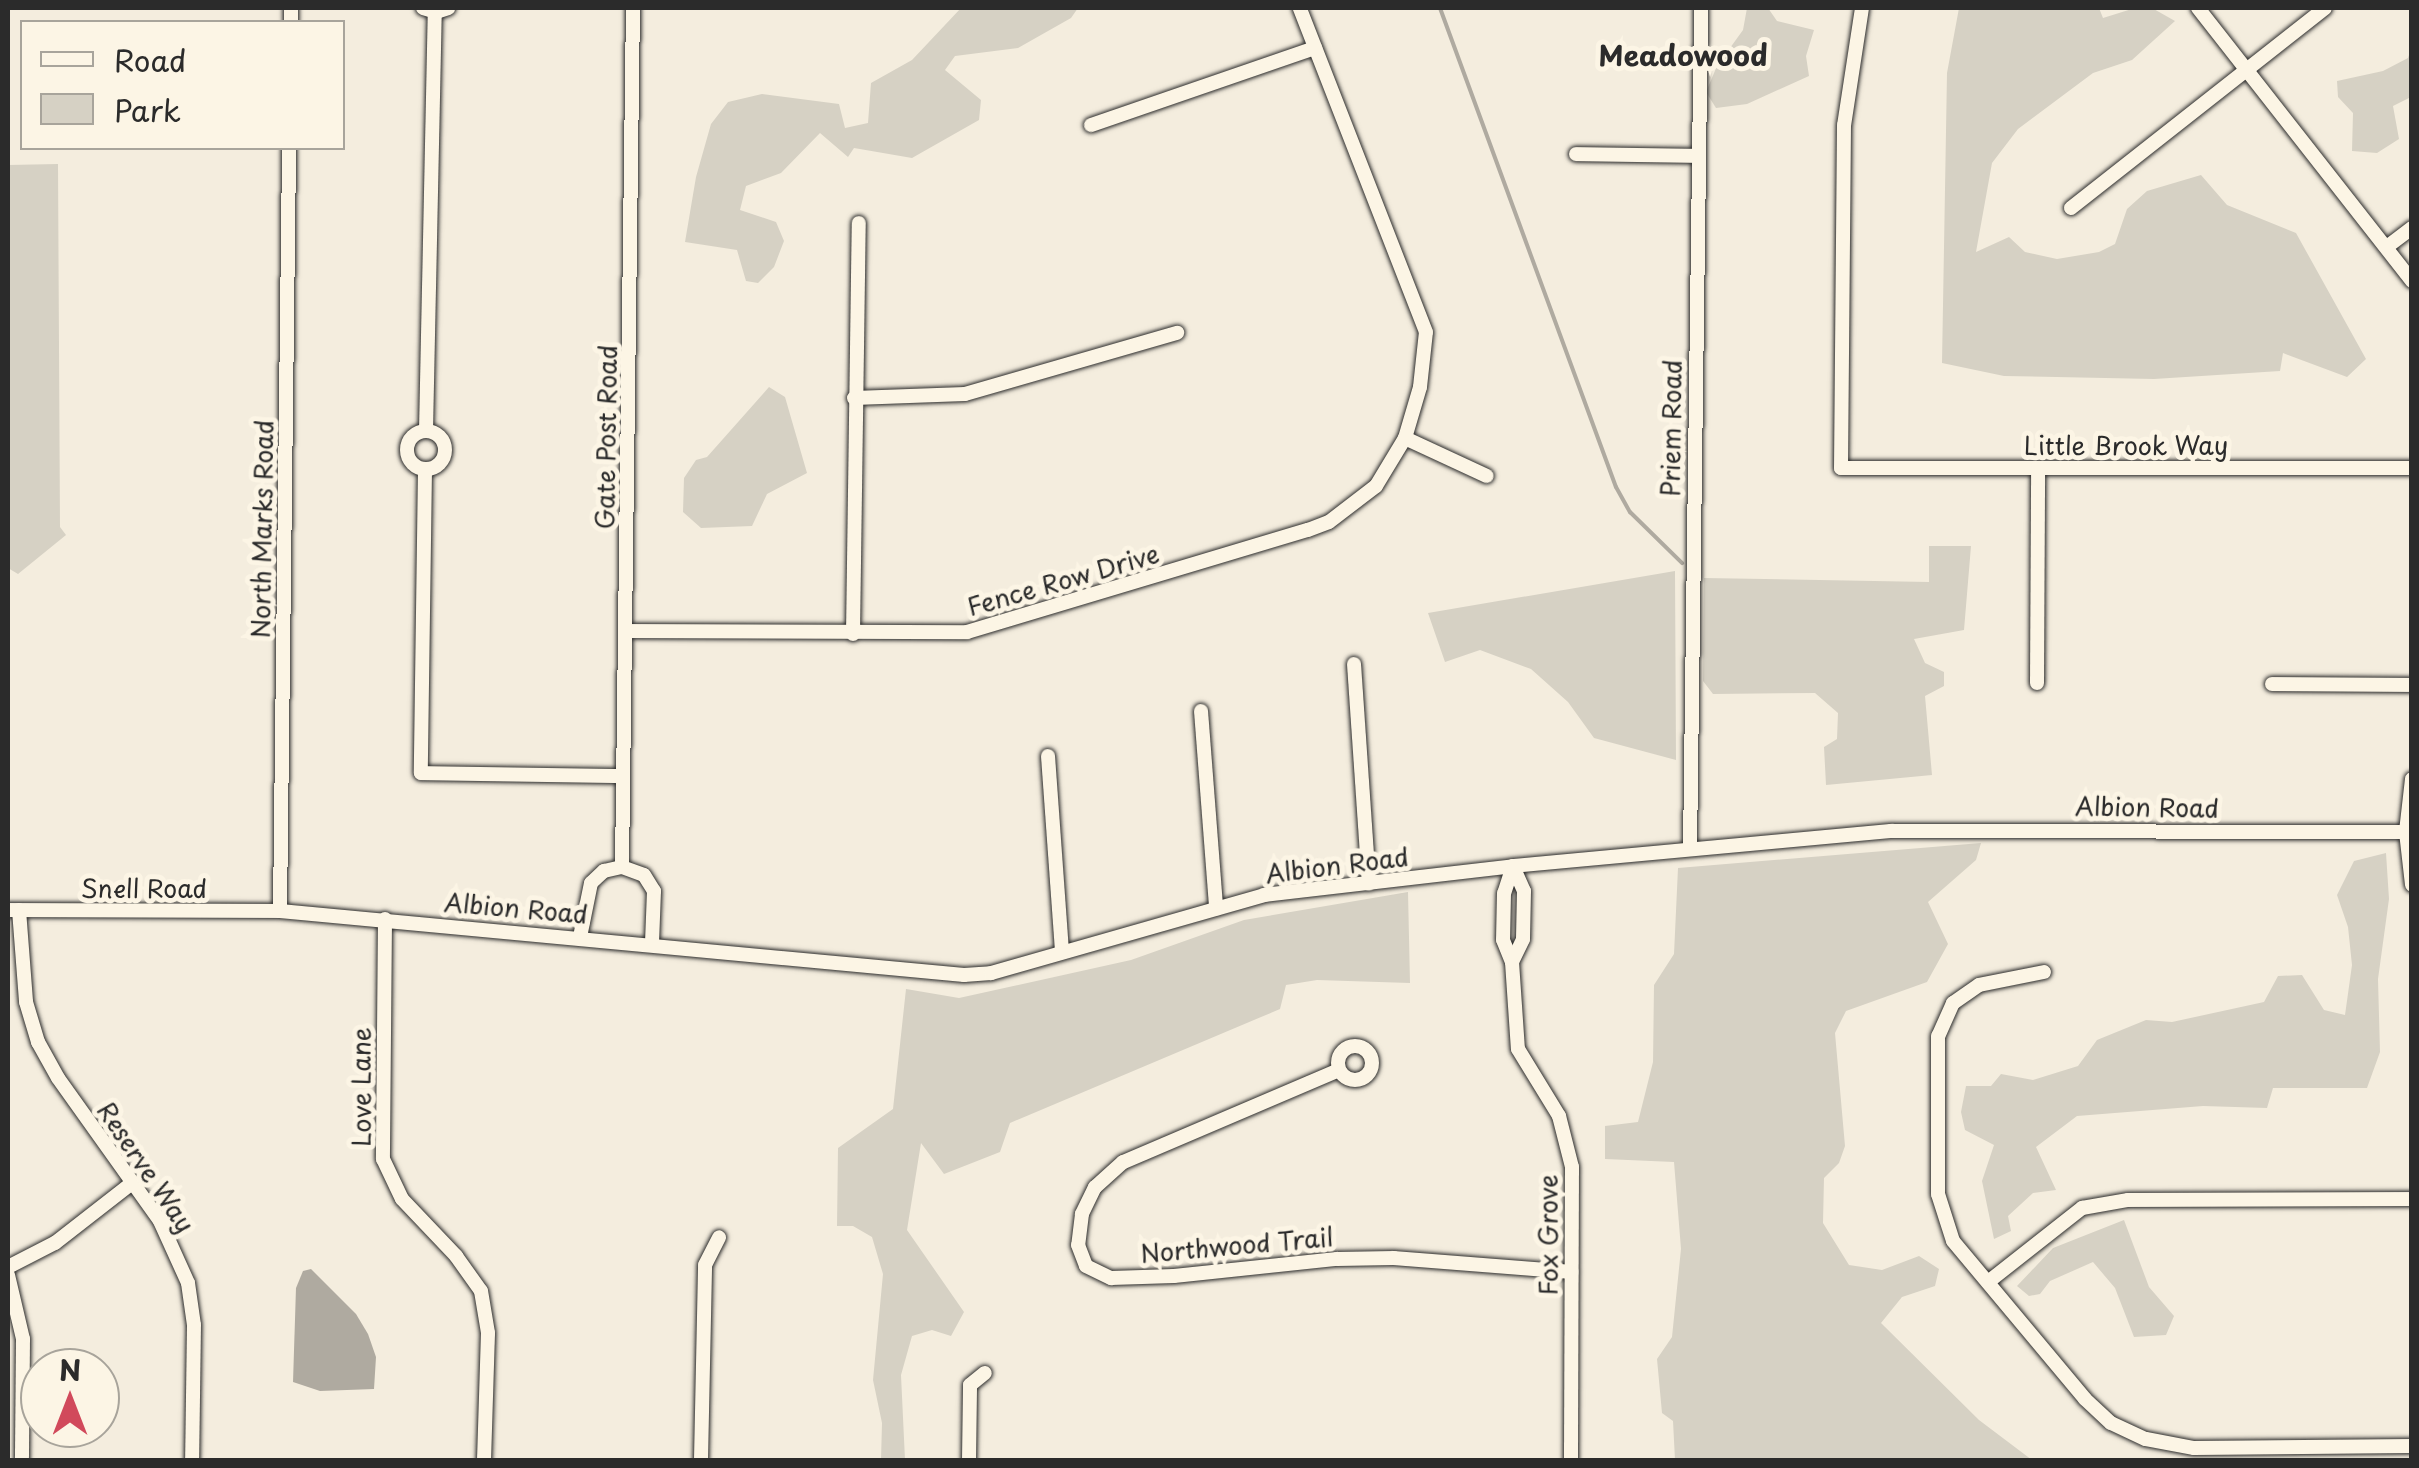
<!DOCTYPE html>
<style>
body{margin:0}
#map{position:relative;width:2419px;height:1468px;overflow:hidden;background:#f4edde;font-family:"Playpen Sans",sans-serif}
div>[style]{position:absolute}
.green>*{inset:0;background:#d6d1c4}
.water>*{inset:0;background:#afaaa0}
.stream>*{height:4px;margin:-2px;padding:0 2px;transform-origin:2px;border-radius:2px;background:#afaaa0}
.roads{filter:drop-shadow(0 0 2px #2b2b2b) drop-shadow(0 0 2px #2b2b2b)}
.minor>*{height:14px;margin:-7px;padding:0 7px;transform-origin:7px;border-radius:7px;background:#fcf5e5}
.minor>.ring{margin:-7px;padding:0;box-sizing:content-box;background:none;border:14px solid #fcf5e5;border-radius:50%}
span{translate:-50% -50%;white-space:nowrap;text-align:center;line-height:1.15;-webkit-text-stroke:10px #fcf5e5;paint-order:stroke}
.street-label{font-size:25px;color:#2b2b2b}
.neighbourhood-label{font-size:28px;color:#2b2b2b;font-weight:700}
.frame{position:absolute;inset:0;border:10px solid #2b2b2b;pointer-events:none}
.legend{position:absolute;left:20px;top:20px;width:325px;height:130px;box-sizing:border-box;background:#fcf5e5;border:2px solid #a8a49b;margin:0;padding:12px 18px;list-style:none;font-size:30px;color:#2b2b2b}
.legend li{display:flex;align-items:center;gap:20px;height:50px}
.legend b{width:50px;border:2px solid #a8a49b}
.north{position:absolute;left:20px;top:1348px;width:100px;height:100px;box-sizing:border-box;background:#fcf5e5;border:2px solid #a8a49b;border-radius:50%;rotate:0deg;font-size:28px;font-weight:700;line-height:40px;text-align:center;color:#2b2b2b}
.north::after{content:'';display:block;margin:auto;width:35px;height:45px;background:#d1495b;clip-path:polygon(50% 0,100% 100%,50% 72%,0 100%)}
</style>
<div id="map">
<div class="green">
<i style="clip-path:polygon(961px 8px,1078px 8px,1071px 18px,1018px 48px,955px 56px,945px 70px,981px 100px,979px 120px,912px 158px,854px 148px,848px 157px,820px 133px,781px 173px,746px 186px,740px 210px,776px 222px,784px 241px,774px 267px,758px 283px,746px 281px,737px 250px,685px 242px,696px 177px,711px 124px,728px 102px,762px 94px,839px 104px,845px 128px,868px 123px,871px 83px,912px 60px)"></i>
<i style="clip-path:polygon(1747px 8px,1768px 8px,1777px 21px,1814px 30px,1806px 56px,1809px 76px,1747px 104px,1716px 108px,1706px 92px,1717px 66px,1743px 30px)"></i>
<i style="clip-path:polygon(1959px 8px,2099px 8px,2103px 18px,2135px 8px,2152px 8px,2175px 21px,2132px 60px,2093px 73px,2018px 129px,1992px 163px,1976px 252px,2009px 237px,2025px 252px,2057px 259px,2099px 252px,2115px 244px,2127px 209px,2147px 191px,2201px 175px,2227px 205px,2296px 233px,2366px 359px,2347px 377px,2283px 353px,2280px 371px,2154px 379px,2004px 376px,1942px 363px,1947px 73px)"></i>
<i style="clip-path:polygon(2411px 49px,2411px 97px,2393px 106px,2399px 139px,2377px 153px,2352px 151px,2353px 113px,2338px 97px,2337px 81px,2383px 71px,2408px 58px)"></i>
<i style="clip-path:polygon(58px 164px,60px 527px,66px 535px,18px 574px,8px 568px,8px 165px)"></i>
<i style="clip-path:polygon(769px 387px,785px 397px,807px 473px,767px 494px,752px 526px,701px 528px,683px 512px,684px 478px,696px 460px,707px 457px)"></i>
<i style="clip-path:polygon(1929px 546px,1971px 546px,1964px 630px,1914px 639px,1925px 663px,1944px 672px,1944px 686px,1925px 696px,1932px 775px,1826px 785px,1824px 747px,1837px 739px,1838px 713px,1815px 693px,1713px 694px,1703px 681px,1704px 578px,1929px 582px)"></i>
<i style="clip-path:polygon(1675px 571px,1676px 760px,1594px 738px,1568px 702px,1531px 669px,1480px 650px,1445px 662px,1428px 613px)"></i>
<i style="clip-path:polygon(1981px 843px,1976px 860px,1928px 902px,1948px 944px,1927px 982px,1846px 1011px,1835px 1033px,1845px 1146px,1839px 1163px,1824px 1178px,1823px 1223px,1849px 1265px,1882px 1270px,1919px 1256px,1939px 1269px,1935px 1286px,1902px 1297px,1881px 1323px,1979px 1420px,2032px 1460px,1675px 1460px,1673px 1421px,1662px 1413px,1657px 1359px,1672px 1337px,1681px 1249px,1674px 1162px,1605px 1159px,1605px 1126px,1638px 1122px,1653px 1062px,1654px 985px,1674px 954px,1678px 868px)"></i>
<i style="clip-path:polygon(2386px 853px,2389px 899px,2378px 979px,2380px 1052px,2367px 1088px,2273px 1088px,2267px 1108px,2203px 1106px,2077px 1116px,2036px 1147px,2056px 1190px,2033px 1193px,2008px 1216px,2011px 1231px,1994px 1239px,1982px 1181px,1994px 1145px,1965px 1130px,1961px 1112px,1966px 1086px,1991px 1086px,2001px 1074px,2033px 1080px,2078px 1066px,2097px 1040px,2146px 1020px,2172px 1022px,2264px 1002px,2278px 976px,2302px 975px,2324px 1010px,2345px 1015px,2352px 965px,2348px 927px,2337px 895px,2354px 861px)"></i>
<i style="clip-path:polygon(1408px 892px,1410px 983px,1317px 980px,1286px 985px,1280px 1009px,1010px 1123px,1000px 1152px,944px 1174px,921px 1143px,907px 1230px,964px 1312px,951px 1336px,932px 1330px,912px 1336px,901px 1375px,905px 1460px,881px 1460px,882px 1423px,873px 1380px,883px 1274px,872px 1237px,853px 1226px,837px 1226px,838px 1148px,893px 1109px,906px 989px,959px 998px,1131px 960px,1244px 920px)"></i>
<i style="clip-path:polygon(2124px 1220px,2149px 1287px,2174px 1316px,2166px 1335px,2134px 1337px,2115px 1288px,2093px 1262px,2050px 1281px,2040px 1294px,2029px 1296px,2017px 1286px,2053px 1248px)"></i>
</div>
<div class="water">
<i style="clip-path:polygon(311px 1269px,356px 1314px,368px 1334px,376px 1357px,374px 1389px,320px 1391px,293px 1382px,296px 1288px,303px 1271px)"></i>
</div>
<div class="stream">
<i style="left:1440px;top:8px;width:510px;rotate:69.83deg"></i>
<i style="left:1616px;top:487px;width:29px;rotate:61deg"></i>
<i style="left:1630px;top:512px;width:73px;rotate:44.4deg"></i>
</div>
<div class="roads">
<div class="minor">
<i style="left:423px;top:8px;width:14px;rotate:17deg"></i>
<i style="left:436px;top:12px;width:13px;rotate:-18deg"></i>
<i style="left:1862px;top:8px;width:118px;rotate:98.7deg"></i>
<i style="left:1844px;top:125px;width:343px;rotate:90.5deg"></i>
<i style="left:1841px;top:468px;width:571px"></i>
<i style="left:2198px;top:8px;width:347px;rotate:51.9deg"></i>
<i style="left:291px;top:22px;width:14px;rotate:-90deg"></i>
<i style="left:1091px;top:125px;width:237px;rotate:-19deg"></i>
<i style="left:1576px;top:154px;width:122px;rotate:0.9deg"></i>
<i style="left:2071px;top:208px;width:323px;rotate:-38.2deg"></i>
<i style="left:2388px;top:246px;width:30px;rotate:-37deg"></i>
<i style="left:854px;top:398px;width:111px;rotate:-2.1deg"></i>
<i style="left:965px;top:394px;width:221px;rotate:-16.1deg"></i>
<i style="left:426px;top:431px;width:419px;rotate:-88.8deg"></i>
<i class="ring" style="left:407px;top:431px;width:24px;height:24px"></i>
<i style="left:1405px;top:438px;width:90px;rotate:24.9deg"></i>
<i style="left:425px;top:469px;width:304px;rotate:90.8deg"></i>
<i style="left:421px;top:773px;width:202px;rotate:0.9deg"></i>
<i style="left:626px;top:631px;width:341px;rotate:0.2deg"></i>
<i style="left:967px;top:632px;width:356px;rotate:-16.7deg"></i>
<i style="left:1308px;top:530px;width:22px;rotate:-21deg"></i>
<i style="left:1329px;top:522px;width:59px;rotate:-37.5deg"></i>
<i style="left:1376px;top:486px;width:56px;rotate:-58.9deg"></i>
<i style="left:1405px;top:438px;width:53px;rotate:-73.6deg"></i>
<i style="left:1420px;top:387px;width:55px;rotate:-83.8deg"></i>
<i style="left:1426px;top:332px;width:348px;rotate:-111.3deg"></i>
<i style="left:853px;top:634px;width:411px;rotate:-89.2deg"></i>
<i style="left:1354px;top:664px;width:220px;rotate:86.1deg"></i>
<i style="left:2037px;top:683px;width:215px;rotate:-89.7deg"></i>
<i style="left:2272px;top:684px;width:140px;rotate:0.4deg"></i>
<i style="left:1201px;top:711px;width:198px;rotate:85.6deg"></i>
<i style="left:1048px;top:756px;width:196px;rotate:85.9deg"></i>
<i style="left:2412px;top:779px;width:53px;rotate:96.5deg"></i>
<i style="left:2406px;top:832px;width:53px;rotate:83.5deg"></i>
<i style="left:1690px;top:849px;width:841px;rotate:-89.25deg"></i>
<i style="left:1513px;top:866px;width:28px;rotate:108deg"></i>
<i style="left:1504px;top:893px;width:47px;rotate:91.2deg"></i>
<i style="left:1503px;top:940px;width:24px;rotate:68deg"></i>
<i style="left:1512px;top:962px;width:87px;rotate:86.1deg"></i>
<i style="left:1518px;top:1049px;width:79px;rotate:58.5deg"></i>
<i style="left:1559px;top:1116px;width:53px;rotate:75.7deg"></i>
<i style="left:1572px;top:1167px;width:293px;rotate:90.2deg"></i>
<i style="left:622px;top:867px;width:859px;rotate:-89.27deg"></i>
<i style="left:8px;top:910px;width:272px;rotate:0.2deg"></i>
<i style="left:280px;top:911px;width:687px;rotate:5.35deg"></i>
<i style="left:964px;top:975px;width:27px;rotate:-4deg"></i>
<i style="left:991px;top:973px;width:284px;rotate:-15.9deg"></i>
<i style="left:1264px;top:895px;width:251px;rotate:-6.6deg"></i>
<i style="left:1513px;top:866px;width:380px;rotate:-5.3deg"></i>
<i style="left:1891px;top:831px;width:521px;rotate:0.11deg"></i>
<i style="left:19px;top:910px;width:92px;rotate:85.6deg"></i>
<i style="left:26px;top:1002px;width:42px;rotate:73.3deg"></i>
<i style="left:38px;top:1042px;width:41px;rotate:60.9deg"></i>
<i style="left:58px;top:1078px;width:176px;rotate:54.5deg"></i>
<i style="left:160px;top:1221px;width:68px;rotate:65.7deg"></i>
<i style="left:188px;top:1283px;width:42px;rotate:81.9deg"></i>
<i style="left:194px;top:1325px;width:135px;rotate:90.8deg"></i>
<i style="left:280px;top:911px;width:763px;rotate:-89.32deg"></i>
<i style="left:385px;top:919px;width:240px;rotate:90.5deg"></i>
<i style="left:383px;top:1159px;width:44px;rotate:64.6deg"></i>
<i style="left:402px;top:1199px;width:79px;rotate:46.5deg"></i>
<i style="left:456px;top:1256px;width:43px;rotate:54.5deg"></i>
<i style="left:481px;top:1291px;width:43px;rotate:80.5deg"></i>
<i style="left:488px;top:1333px;width:127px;rotate:91.8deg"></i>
<i style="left:580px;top:937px;width:55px;rotate:-78.5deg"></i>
<i style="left:591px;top:883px;width:18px;rotate:-43deg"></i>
<i style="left:604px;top:871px;width:18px;rotate:-13deg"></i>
<i style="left:622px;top:867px;width:23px;rotate:20deg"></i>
<i style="left:644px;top:875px;width:19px;rotate:58deg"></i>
<i style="left:654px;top:891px;width:53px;rotate:92.2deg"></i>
<i style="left:1512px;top:962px;width:25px;rotate:-64deg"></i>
<i style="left:1523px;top:939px;width:48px;rotate:-88.8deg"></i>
<i style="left:1524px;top:891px;width:27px;rotate:-114deg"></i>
<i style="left:2044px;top:972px;width:66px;rotate:168.7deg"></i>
<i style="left:1979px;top:985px;width:32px;rotate:145deg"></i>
<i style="left:1953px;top:1003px;width:36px;rotate:114deg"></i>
<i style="left:1938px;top:1036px;width:158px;rotate:90deg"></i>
<i style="left:1938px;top:1194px;width:49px;rotate:72.3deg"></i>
<i style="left:1953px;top:1241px;width:206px;rotate:50.1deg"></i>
<i style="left:2085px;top:1399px;width:35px;rotate:43deg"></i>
<i style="left:2111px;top:1423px;width:38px;rotate:25deg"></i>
<i style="left:2146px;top:1439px;width:49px;rotate:10.6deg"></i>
<i style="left:2194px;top:1448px;width:218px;rotate:-0.5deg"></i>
<i class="ring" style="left:1338px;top:1046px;width:20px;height:20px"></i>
<i style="left:1339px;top:1070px;width:235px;rotate:156.9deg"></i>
<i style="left:1123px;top:1162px;width:38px;rotate:138deg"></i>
<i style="left:1095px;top:1187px;width:30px;rotate:116deg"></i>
<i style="left:1082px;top:1214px;width:31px;rotate:97deg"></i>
<i style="left:1078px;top:1245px;width:22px;rotate:69deg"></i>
<i style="left:1086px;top:1266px;width:28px;rotate:26deg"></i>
<i style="left:1111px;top:1278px;width:63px;rotate:-1.8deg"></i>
<i style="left:1174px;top:1276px;width:164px;rotate:-6deg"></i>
<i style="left:1337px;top:1259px;width:57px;rotate:-1deg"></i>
<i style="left:1394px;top:1258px;width:178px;rotate:4.5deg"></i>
<i style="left:8px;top:1267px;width:53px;rotate:-27.1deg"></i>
<i style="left:55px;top:1243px;width:98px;rotate:-37.9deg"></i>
<i style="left:8px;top:1275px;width:66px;rotate:76.8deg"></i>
<i style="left:23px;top:1339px;width:121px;rotate:90.5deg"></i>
<i style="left:1988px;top:1282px;width:120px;rotate:-38.2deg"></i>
<i style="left:2082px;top:1208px;width:47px;rotate:-9.9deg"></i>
<i style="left:2128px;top:1200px;width:284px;rotate:-0.2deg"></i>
<i style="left:701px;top:1460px;width:195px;rotate:-88.8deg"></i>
<i style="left:705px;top:1265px;width:31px;rotate:-63deg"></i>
<i style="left:969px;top:1460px;width:75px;rotate:-89.2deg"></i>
<i style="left:970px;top:1385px;width:19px;rotate:-39deg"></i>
</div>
</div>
<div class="street-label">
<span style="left:1671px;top:428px;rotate:-89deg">Priem Road</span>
<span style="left:606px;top:437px;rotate:-89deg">Gate Post Road</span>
<span style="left:2126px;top:445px">Little Brook Way</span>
<span style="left:262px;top:529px;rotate:-89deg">North Marks Road</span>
<span style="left:1063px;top:580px;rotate:-16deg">Fence Row Drive</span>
<span style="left:2147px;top:807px;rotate:1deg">Albion Road</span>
<span style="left:1337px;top:865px;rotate:-7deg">Albion Road</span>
<span style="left:144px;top:888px">Snell Road</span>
<span style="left:516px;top:908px;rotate:5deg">Albion Road</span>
<span style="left:361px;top:1087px;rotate:-90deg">Love Lane</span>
<span style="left:146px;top:1167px;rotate:56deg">Reserve Way</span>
<span style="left:1548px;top:1235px;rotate:-90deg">Fox Grove</span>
<span style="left:1237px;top:1245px;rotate:-5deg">Northwood Trail</span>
</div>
<div class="neighbourhood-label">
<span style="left:1683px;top:55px">Meadowood</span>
</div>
<div class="frame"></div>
<ul class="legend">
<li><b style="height:12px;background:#fcf5e5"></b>Road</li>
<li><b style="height:28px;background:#d6d1c4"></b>Park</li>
</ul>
<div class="north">N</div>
</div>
